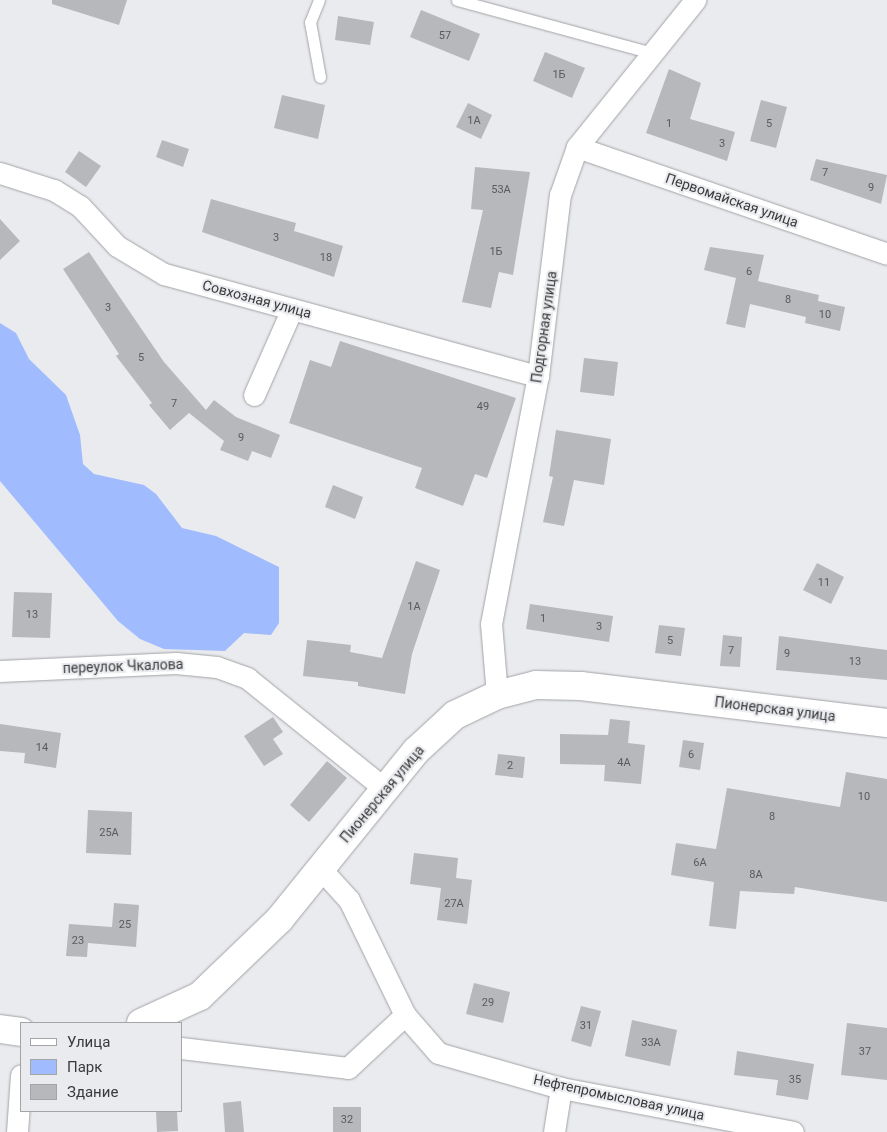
<!DOCTYPE html>
<meta charset="utf-8">
<style>
body{margin:0}
#map{position:relative;width:887px;height:1132px;overflow:hidden;background:#eaebee;font-family:Roboto,sans-serif}
div>[style]{position:absolute}
.green>*{inset:0;background:#a1bbff}
.building>*{inset:0;background:#b7b8bb}
.roads{filter:drop-shadow(0 0 1px #a2a3a6) drop-shadow(0 0 1px #a2a3a6)}
.service>*{height:11px;margin:-5.5px;padding:0 5.5px;transform-origin:5.5px;border-radius:5.5px;background:#fff}
.minor>*{height:21px;margin:-10.5px;padding:0 10.5px;transform-origin:10.5px;border-radius:10.5px;background:#fff}
.secondary>*{height:28px;margin:-14px;padding:0 14px;transform-origin:14px;border-radius:14px;background:#fff}
span{translate:-50% -50%;white-space:nowrap;text-align:center;line-height:1.15;-webkit-text-stroke:4px #eaebee;paint-order:stroke}
.number-label{font-size:11px;color:#585a5b}
.number-label span{-webkit-text-stroke-width:0}
.street-label{font-size:14px;color:#393a3b}
.legend{position:absolute;left:20px;top:1022px;width:162px;height:90px;box-sizing:border-box;background:#eaebee;border:1px solid #a3a4a6;margin:0;padding:6px 9px;list-style:none;font-size:15px;color:#393a3b}
.legend li{display:flex;align-items:center;gap:10px;height:25px}
.legend b{width:25px;border:1px solid #a3a4a6}
</style>
<div id="map">
<div class="green">
<i style="clip-path:polygon(0 323px,16px 333px,29px 359px,66px 395px,80px 435px,83px 464px,94px 474px,144px 485px,156px 494px,182px 528px,216px 536px,279px 567px,279px 623px,271px 635px,244px 633px,225px 651px,164px 649px,140px 639px,118px 621px,0 481px)"></i>
</div>
<div class="building">
<i style="clip-path:polygon(52px 0,127px 0,119px 25px,52px 4px)"></i>
<i style="clip-path:polygon(421px 10px,480px 34px,469px 61px,410px 37px)"></i>
<i style="clip-path:polygon(338px 16px,374px 22px,370px 45px,335px 40px)"></i>
<i style="clip-path:polygon(545px 52px,585px 68px,572px 98px,533px 81px)"></i>
<i style="clip-path:polygon(669px 69px,701px 83px,690px 119px,735px 132px,727px 161px,646px 133px)"></i>
<i style="clip-path:polygon(282px 95px,325px 105px,318px 139px,274px 128px)"></i>
<i style="clip-path:polygon(761px 100px,787px 107px,776px 148px,750px 141px)"></i>
<i style="clip-path:polygon(468px 103px,492px 115px,481px 139px,456px 127px)"></i>
<i style="clip-path:polygon(162px 140px,189px 149px,183px 167px,156px 157px)"></i>
<i style="clip-path:polygon(79px 151px,101px 166px,86px 187px,65px 172px)"></i>
<i style="clip-path:polygon(816px 159px,887px 175px,881px 204px,810px 180px)"></i>
<i style="clip-path:polygon(475px 167px,530px 172px,513px 275px,499px 272px,491px 308px,462px 302px,483px 210px,471px 209px)"></i>
<i style="clip-path:polygon(211px 199px,296px 223px,294px 231px,343px 246px,334px 277px,202px 232px)"></i>
<i style="clip-path:polygon(0 219px,20px 241px,0 260px)"></i>
<i style="clip-path:polygon(710px 247px,764px 255px,758px 281px,819px 295px,818px 301px,845px 307px,840px 331px,805px 323px,806px 317px,750px 304px,745px 328px,726px 324px,736px 278px,704px 270px)"></i>
<i style="clip-path:polygon(89px 252px,164px 362px,206px 410px,214px 400px,236px 417px,280px 435px,271px 458px,252px 451px,248px 461px,220px 450px,224px 441px,189px 413px,170px 430px,149px 405px,152px 403px,116px 356px,119px 354px,63px 269px)"></i>
<i style="clip-path:polygon(340px 341px,516px 398px,487px 478px,475px 474px,463px 506px,415px 488px,422px 468px,289px 423px,310px 360px,331px 367px)"></i>
<i style="clip-path:polygon(584px 358px,618px 362px,614px 396px,580px 392px)"></i>
<i style="clip-path:polygon(556px 430px,611px 439px,604px 485px,574px 480px,564px 526px,543px 522px,553px 477px,549px 476px)"></i>
<i style="clip-path:polygon(333px 485px,363px 497px,355px 519px,325px 507px)"></i>
<i style="clip-path:polygon(416px 561px,440px 570px,412px 654px,405px 694px,358px 686px,358px 682px,303px 676px,307px 640px,351px 645px,350px 652px,382px 658px)"></i>
<i style="clip-path:polygon(817px 563px,844px 577px,831px 604px,803px 590px)"></i>
<i style="clip-path:polygon(14px 592px,52px 593px,50px 638px,12px 637px)"></i>
<i style="clip-path:polygon(530px 604px,613px 616px,609px 642px,526px 629px)"></i>
<i style="clip-path:polygon(659px 625px,685px 628px,681px 656px,655px 653px)"></i>
<i style="clip-path:polygon(723px 635px,742px 637px,740px 667px,720px 666px)"></i>
<i style="clip-path:polygon(779px 636px,887px 650px,887px 680px,776px 670px)"></i>
<i style="clip-path:polygon(273px 717px,283px 732px,273px 739px,283px 754px,264px 766px,244px 736px)"></i>
<i style="clip-path:polygon(610px 719px,630px 721px,628px 743px,645px 745px,641px 784px,604px 781px,605px 765px,560px 764px,560px 734px,608px 735px)"></i>
<i style="clip-path:polygon(0 724px,61px 733px,56px 768px,24px 763px,25px 753px,0 751px)"></i>
<i style="clip-path:polygon(683px 740px,704px 743px,700px 770px,679px 767px)"></i>
<i style="clip-path:polygon(498px 754px,525px 757px,523px 778px,495px 775px)"></i>
<i style="clip-path:polygon(327px 761px,347px 778px,309px 822px,290px 805px)"></i>
<i style="clip-path:polygon(846px 772px,887px 779px,887px 902px,795px 887px,794px 894px,740px 891px,736px 929px,709px 926px,714px 882px,671px 875px,676px 843px,716px 849px,727px 788px,840px 807px)"></i>
<i style="clip-path:polygon(88px 810px,132px 812px,131px 855px,86px 853px)"></i>
<i style="clip-path:polygon(414px 853px,458px 858px,456px 878px,472px 880px,467px 924px,437px 920px,441px 888px,410px 884px)"></i>
<i style="clip-path:polygon(114px 903px,139px 905px,136px 947px,88px 943px,87px 957px,66px 956px,69px 924px,112px 927px)"></i>
<i style="clip-path:polygon(474px 983px,510px 992px,503px 1023px,466px 1014px)"></i>
<i style="clip-path:polygon(581px 1006px,601px 1011px,591px 1047px,571px 1041px)"></i>
<i style="clip-path:polygon(632px 1020px,677px 1030px,670px 1066px,625px 1056px)"></i>
<i style="clip-path:polygon(847px 1023px,887px 1028px,887px 1080px,841px 1075px)"></i>
<i style="clip-path:polygon(737px 1051px,814px 1064px,808px 1100px,776px 1095px,778px 1080px,734px 1075px)"></i>
<i style="clip-path:polygon(241px 1101px,244px 1132px,225px 1132px,223px 1103px)"></i>
<i style="clip-path:polygon(333px 1107px,361px 1107px,361px 1132px,333px 1132px)"></i>
<i style="clip-path:polygon(156px 1111px,177px 1111px,178px 1131px,157px 1132px)"></i>
</div>
<div class="roads">
<div class="service">
<i style="left:319px;top:0;width:24px;rotate:112deg"></i>
<i style="left:310px;top:22px;width:56px;rotate:79.7deg"></i>
<i style="left:457px;top:0;width:202px;rotate:15.2deg"></i>
</div>
<div class="minor">
<i style="left:577px;top:147px;width:328px;rotate:19deg"></i>
<i style="left:0;top:173px;width:57px;rotate:17.5deg"></i>
<i style="left:54px;top:190px;width:31px;rotate:32deg"></i>
<i style="left:80px;top:206px;width:54px;rotate:47.2deg"></i>
<i style="left:117px;top:246px;width:55px;rotate:30.8deg"></i>
<i style="left:164px;top:274px;width:388px;rotate:15.3deg"></i>
<i style="left:254px;top:395px;width:94px;rotate:-66.2deg"></i>
<i style="left:0;top:671px;width:176px;rotate:-2.6deg"></i>
<i style="left:176px;top:663px;width:41px;rotate:5.6deg"></i>
<i style="left:217px;top:667px;width:32px;rotate:20deg"></i>
<i style="left:247px;top:678px;width:177px;rotate:38.8deg"></i>
<i style="left:497px;top:695px;width:71px;rotate:-94.8deg"></i>
<i style="left:491px;top:624px;width:252px;rotate:-79.3deg"></i>
<i style="left:538px;top:376px;width:182px;rotate:-83.1deg"></i>
<i style="left:560px;top:195px;width:51px;rotate:-70.5deg"></i>
<i style="left:577px;top:147px;width:189px;rotate:-51.2deg"></i>
<i style="left:320px;top:868px;width:43px;rotate:47.8deg"></i>
<i style="left:349px;top:900px;width:128px;rotate:64deg"></i>
<i style="left:181px;top:1048px;width:168px;rotate:6.8deg"></i>
<i style="left:348px;top:1068px;width:78px;rotate:-42.9deg"></i>
<i style="left:405px;top:1015px;width:50px;rotate:49deg"></i>
<i style="left:438px;top:1053px;width:128px;rotate:15.9deg"></i>
<i style="left:561px;top:1088px;width:236px;rotate:10.7deg"></i>
<i style="left:17px;top:1132px;width:57px;rotate:-86deg"></i>
<i style="left:554px;top:1132px;width:45px;rotate:-81deg"></i>
</div>
<div class="secondary">
<i style="left:141px;top:1023px;width:65px;rotate:-24.6deg"></i>
<i style="left:200px;top:996px;width:110px;rotate:-43.9deg"></i>
<i style="left:279px;top:920px;width:218px;rotate:-51deg"></i>
<i style="left:416px;top:751px;width:53px;rotate:-42.7deg"></i>
<i style="left:455px;top:715px;width:47px;rotate:-25.5deg"></i>
<i style="left:497px;top:695px;width:40px;rotate:-14.4deg"></i>
<i style="left:536px;top:685px;width:45px;rotate:1.3deg"></i>
<i style="left:581px;top:686px;width:308px;rotate:6.9deg"></i>
<i style="left:0;top:1029px;width:21px;rotate:8deg"></i>
</div>
</div>
<div class="number-label">
<span style="left:445px;top:36px">57</span>
<span style="left:559px;top:75px">1Б</span>
<span style="left:474px;top:121px">1А</span>
<span style="left:669px;top:124px">1</span>
<span style="left:769px;top:124px">5</span>
<span style="left:722px;top:144px">3</span>
<span style="left:825px;top:173px">7</span>
<span style="left:871px;top:188px">9</span>
<span style="left:501px;top:190px">53А</span>
<span style="left:276px;top:238px">3</span>
<span style="left:496px;top:252px">1Б</span>
<span style="left:326px;top:258px">18</span>
<span style="left:749px;top:272px">6</span>
<span style="left:788px;top:300px">8</span>
<span style="left:108px;top:308px">3</span>
<span style="left:825px;top:315px">10</span>
<span style="left:141px;top:358px">5</span>
<span style="left:174px;top:404px">7</span>
<span style="left:483px;top:407px">49</span>
<span style="left:241px;top:438px">9</span>
<span style="left:824px;top:583px">11</span>
<span style="left:414px;top:607px">1А</span>
<span style="left:32px;top:615px">13</span>
<span style="left:543px;top:619px">1</span>
<span style="left:599px;top:627px">3</span>
<span style="left:670px;top:641px">5</span>
<span style="left:731px;top:651px">7</span>
<span style="left:787px;top:654px">9</span>
<span style="left:855px;top:662px">13</span>
<span style="left:42px;top:748px">14</span>
<span style="left:691px;top:755px">6</span>
<span style="left:624px;top:763px">4А</span>
<span style="left:510px;top:766px">2</span>
<span style="left:864px;top:797px">10</span>
<span style="left:772px;top:817px">8</span>
<span style="left:109px;top:833px">25А</span>
<span style="left:700px;top:863px">6А</span>
<span style="left:756px;top:875px">8А</span>
<span style="left:454px;top:904px">27А</span>
<span style="left:125px;top:925px">25</span>
<span style="left:78px;top:941px">23</span>
<span style="left:488px;top:1003px">29</span>
<span style="left:586px;top:1026px">31</span>
<span style="left:651px;top:1043px">33А</span>
<span style="left:865px;top:1052px">37</span>
<span style="left:795px;top:1080px">35</span>
<span style="left:347px;top:1120px">32</span>
</div>
<div class="street-label">
<span style="left:732px;top:200px;rotate:19deg">Первомайская улица</span>
<span style="left:257px;top:299px;rotate:15deg">Совхозная улица</span>
<span style="left:544px;top:327px;rotate:-82deg">Подгорная улица</span>
<span style="left:123px;top:666px;rotate:-2deg">переулок Чкалова</span>
<span style="left:775px;top:709px;rotate:7deg">Пионерская улица</span>
<span style="left:382px;top:794px;rotate:-50deg">Пионерская улица</span>
<span style="left:619px;top:1097px;rotate:12deg">Нефтепромысловая улица</span>
</div>
<ul class="legend">
<li><b style="height:6px;background:#fff"></b>Улица</li>
<li><b style="height:14px;background:#a1bbff"></b>Парк</li>
<li><b style="height:14px;background:#b7b8bb"></b>Здание</li>
</ul>
</div>
